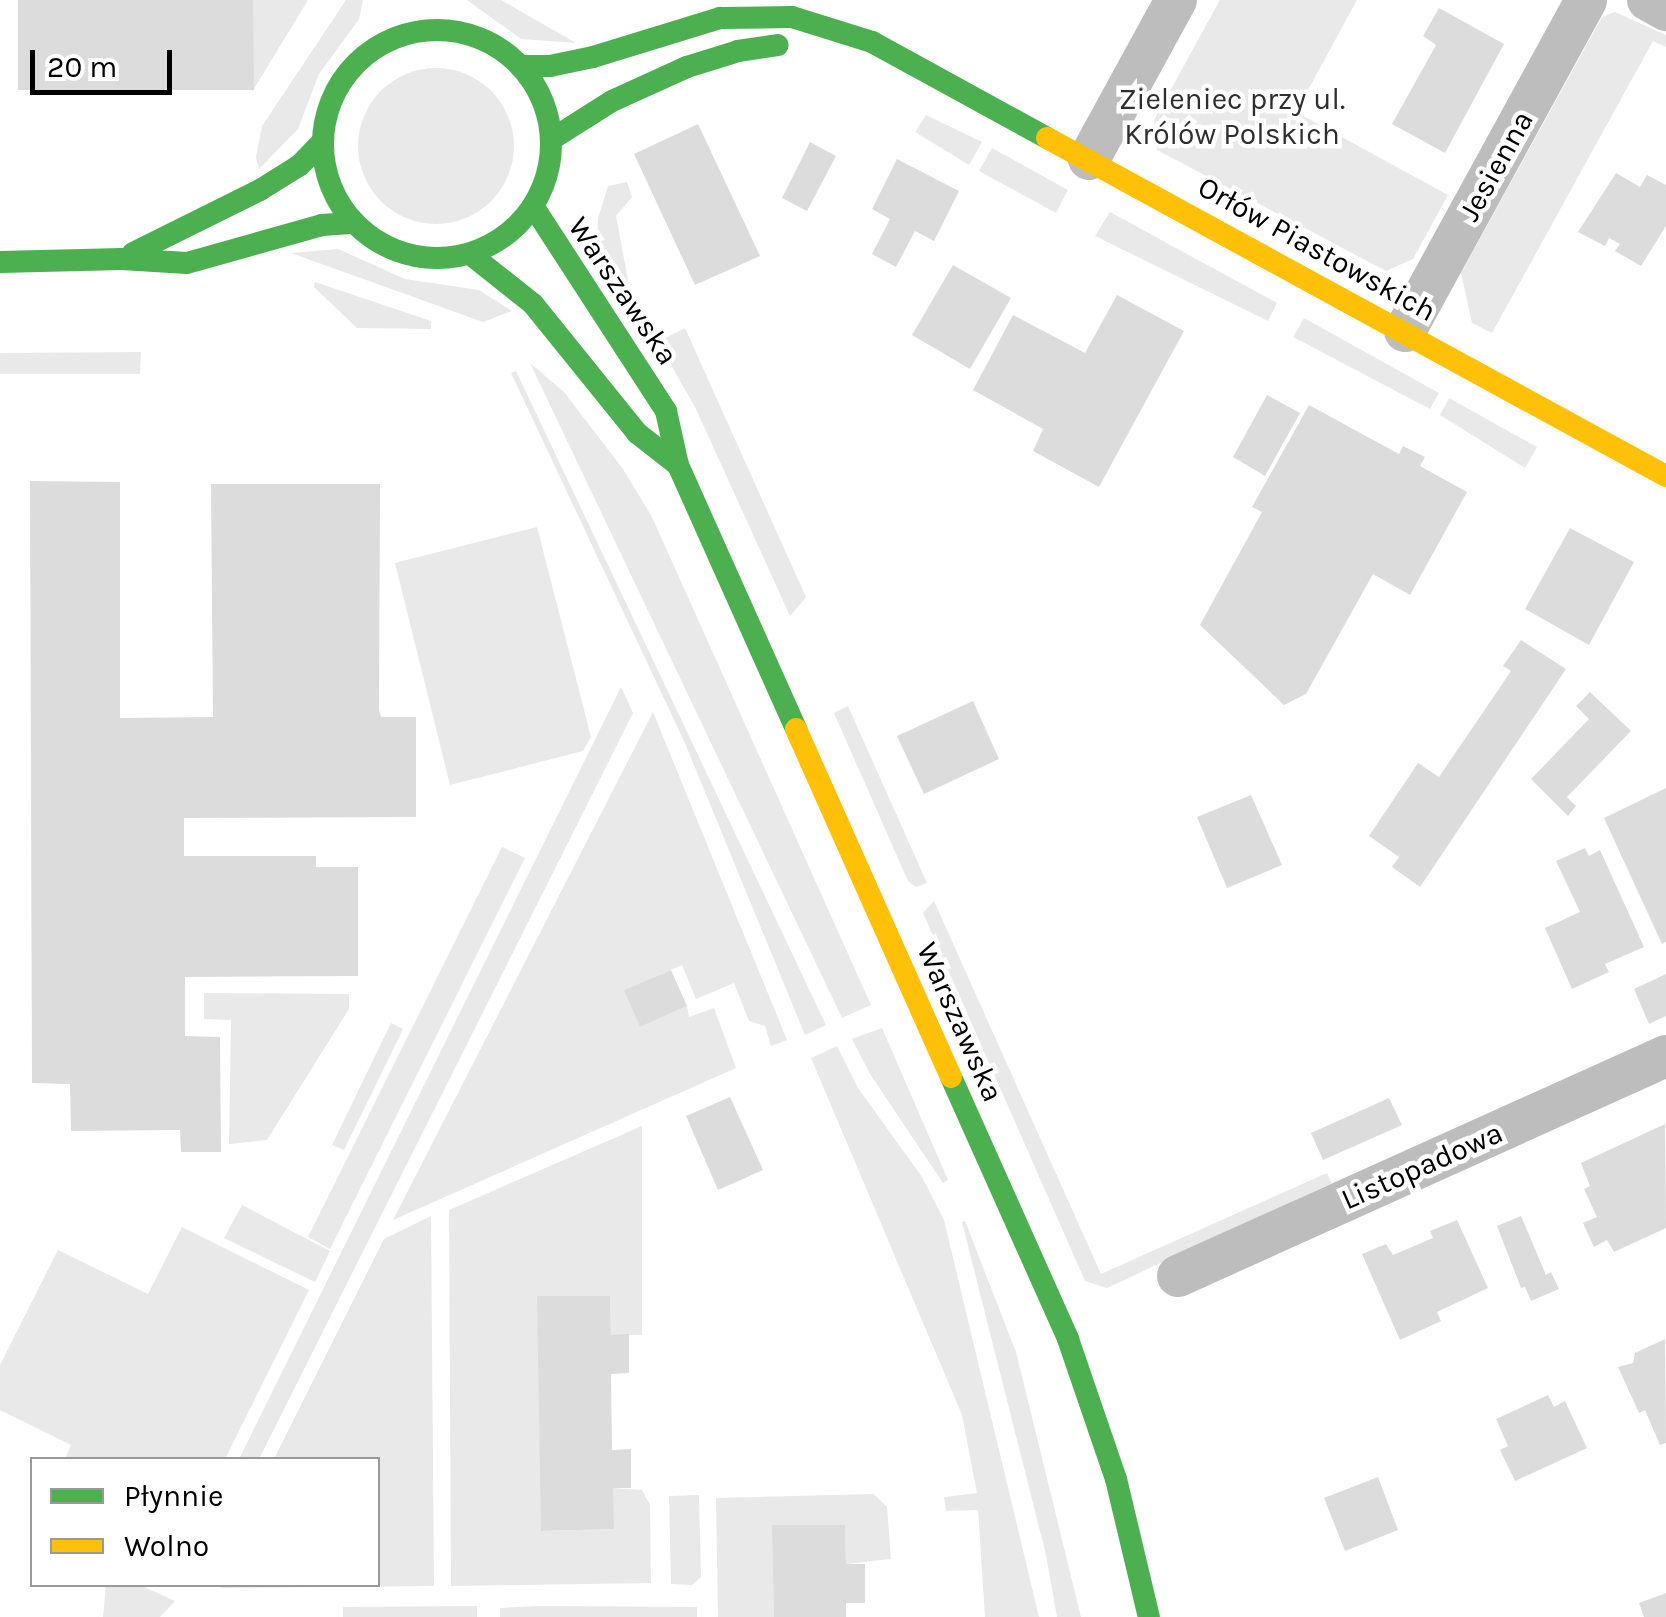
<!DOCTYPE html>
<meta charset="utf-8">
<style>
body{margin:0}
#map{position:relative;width:1666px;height:1617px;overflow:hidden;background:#fff;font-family:Karla,sans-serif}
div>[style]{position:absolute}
.green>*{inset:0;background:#e9e9e9}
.round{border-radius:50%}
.building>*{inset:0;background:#dcdcdc}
.street>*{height:42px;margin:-21px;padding:0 21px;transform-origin:21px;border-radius:21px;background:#bdbdbd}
.fast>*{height:22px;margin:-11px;padding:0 11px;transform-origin:11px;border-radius:11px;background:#4caf50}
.fast>.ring{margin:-11px;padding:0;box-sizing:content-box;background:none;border:22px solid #4caf50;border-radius:50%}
.slow>*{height:22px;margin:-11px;padding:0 11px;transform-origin:11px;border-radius:11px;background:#ffc107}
span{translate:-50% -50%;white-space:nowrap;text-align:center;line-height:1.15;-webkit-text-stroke:9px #fff;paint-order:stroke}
.park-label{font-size:30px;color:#2e2e2e}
.street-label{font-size:30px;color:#000}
.legend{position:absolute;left:30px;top:1457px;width:350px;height:130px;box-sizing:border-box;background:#fff;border:2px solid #999;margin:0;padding:12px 18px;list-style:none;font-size:30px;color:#000}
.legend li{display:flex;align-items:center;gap:20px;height:50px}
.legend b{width:50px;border:2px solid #999}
.scale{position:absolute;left:30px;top:50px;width:142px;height:45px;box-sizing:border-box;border:5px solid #000;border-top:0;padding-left:12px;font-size:30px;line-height:35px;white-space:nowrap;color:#000;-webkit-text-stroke:8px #fff;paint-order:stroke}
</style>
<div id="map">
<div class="green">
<i style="clip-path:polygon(253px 0,308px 0,252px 92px)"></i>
<i style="clip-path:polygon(346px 0,363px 0,359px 19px,319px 74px,298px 129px,259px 169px,256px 157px,262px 126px)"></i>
<i style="clip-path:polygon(467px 0,501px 0,576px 43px,521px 39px)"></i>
<i style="clip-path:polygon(1220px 0,1357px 0,1296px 112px,1448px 195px,1413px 259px,1386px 271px,1157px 150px,1154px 120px)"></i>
<i style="clip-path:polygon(1615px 12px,1666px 35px,1666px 47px,1653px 41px,1492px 333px,1472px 323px,1461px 273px,1602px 17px)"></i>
<i class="round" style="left:358px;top:68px;width:156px;height:156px"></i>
<i style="clip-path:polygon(926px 115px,982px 142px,969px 165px,915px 132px)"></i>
<i style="clip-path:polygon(992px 148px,1068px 190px,1056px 213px,979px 171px)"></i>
<i style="clip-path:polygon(627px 182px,632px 197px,616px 216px,632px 301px,627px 304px,597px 243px,598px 218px,608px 186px)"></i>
<i style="clip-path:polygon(1110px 212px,1277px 303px,1268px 321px,1095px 236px)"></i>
<i style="clip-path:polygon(338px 249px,405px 279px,479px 290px,512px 311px,483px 322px,291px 253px)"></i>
<i style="clip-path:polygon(315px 282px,431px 321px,431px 329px,357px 328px,314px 287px)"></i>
<i style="clip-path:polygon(1304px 318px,1439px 393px,1430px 409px,1293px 337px)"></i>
<i style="clip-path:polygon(685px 328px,806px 597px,790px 616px,696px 409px,658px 342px)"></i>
<i style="clip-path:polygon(141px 352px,140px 374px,0 374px,0 353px)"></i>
<i style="clip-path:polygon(530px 363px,564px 392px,623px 469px,652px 517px,871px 1005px,842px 1018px)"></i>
<i style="clip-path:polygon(516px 371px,826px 1025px,805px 1035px,684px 741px,511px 373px)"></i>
<i style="clip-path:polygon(1449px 398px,1537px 447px,1525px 468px,1440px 415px)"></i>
<i style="clip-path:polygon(537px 527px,591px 737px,583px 751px,450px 785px,395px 563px)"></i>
<i style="clip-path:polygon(621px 687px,633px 713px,259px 1459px,239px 1459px)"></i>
<i style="clip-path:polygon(848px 706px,927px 883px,916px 887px,908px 881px,834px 713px)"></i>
<i style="clip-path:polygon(653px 712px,787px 1040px,771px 1046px,765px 1026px,749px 1021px,734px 983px,696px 999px,682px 965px,625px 990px,640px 1027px,687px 1006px,689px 1017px,714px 1008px,736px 1068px,393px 1220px)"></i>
<i style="clip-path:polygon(502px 847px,525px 858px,330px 1249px,308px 1237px)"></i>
<i style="clip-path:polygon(934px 901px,1101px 1274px,1327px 1173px,1332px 1183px,1107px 1288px,1085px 1281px,923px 913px)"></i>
<i style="clip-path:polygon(204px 993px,349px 994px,349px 1009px,267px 1140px,229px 1144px,231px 1020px,204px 1019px)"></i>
<i style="clip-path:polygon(391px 1023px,403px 1029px,344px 1150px,332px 1145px)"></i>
<i style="clip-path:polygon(882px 1028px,948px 1180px,943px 1183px,870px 1074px,852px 1039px)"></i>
<i style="clip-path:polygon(837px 1046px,858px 1088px,922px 1177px,944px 1220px,1039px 1617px,985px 1617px,978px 1510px,946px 1511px,944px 1497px,977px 1493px,962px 1415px,811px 1058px)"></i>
<i style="clip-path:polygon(642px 1126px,642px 1335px,611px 1335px,610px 1296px,538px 1296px,542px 1531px,613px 1529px,613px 1488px,642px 1490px,650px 1505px,651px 1583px,451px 1586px,449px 1210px)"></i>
<i style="clip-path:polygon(242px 1205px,330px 1251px,315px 1282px,224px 1238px)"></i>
<i style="clip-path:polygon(431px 1216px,434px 1586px,221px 1588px,220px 1585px,378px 1584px,378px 1460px,274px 1459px,384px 1239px)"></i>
<i style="clip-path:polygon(965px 1221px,1016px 1352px,1081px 1617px,1057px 1617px,1046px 1555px,962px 1222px)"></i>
<i style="clip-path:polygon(182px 1227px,309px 1290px,225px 1459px,65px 1459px,71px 1445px,0 1410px,0 1365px,58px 1250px,148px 1294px)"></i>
<i style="clip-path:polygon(874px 1494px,887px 1507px,891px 1559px,846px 1564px,845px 1525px,773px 1525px,774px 1617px,718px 1617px,716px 1498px)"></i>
<i style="clip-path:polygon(699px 1495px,701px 1577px,692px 1585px,671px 1584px,669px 1496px)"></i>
<i style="clip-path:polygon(106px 1585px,140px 1585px,175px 1601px,160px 1617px,103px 1617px)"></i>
<i style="clip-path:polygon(477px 1606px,477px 1617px,343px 1617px,343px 1607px)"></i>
<i style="clip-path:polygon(540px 1606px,697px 1607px,697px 1617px,500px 1617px,500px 1608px)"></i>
</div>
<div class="building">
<i style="clip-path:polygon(18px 0,253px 0,254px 90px,18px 90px)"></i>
<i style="clip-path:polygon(1439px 8px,1504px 44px,1445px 153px,1392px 124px,1436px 45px,1423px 36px)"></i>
<i style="clip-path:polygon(698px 124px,760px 256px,695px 285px,634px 154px)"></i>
<i style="clip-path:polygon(810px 142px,836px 156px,807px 211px,782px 198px)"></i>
<i style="clip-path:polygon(897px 159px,959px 191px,934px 241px,915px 231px,896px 267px,872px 254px,890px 219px,872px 209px)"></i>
<i style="clip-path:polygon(1616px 173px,1640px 187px,1647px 175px,1666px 185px,1666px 226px,1641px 266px,1615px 251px,1620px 244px,1609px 238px,1605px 246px,1578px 232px)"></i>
<i style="clip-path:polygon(953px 265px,1011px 298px,970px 369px,912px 335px)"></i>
<i style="clip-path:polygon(1117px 295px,1184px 331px,1099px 487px,1033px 451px,1043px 429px,973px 390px,1013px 315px,1085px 353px)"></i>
<i style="clip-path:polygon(1267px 395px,1300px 413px,1265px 476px,1233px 457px)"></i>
<i style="clip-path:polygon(1309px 405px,1399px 454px,1403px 446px,1425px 457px,1420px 466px,1467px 492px,1410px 595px,1373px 574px,1306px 694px,1284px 705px,1200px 625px,1262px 512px,1252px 507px)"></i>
<i style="clip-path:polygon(30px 481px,120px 482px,120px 718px,213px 717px,211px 484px,380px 484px,379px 710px,381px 717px,416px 717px,416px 817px,184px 818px,184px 856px,316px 856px,316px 867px,358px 867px,358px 976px,185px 977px,185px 1036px,220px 1037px,221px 1152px,181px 1152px,180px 1130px,71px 1131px,70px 1084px,32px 1083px)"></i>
<i style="clip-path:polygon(1570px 528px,1634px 562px,1589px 645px,1525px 609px)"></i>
<i style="clip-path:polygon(1521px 640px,1566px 669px,1420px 887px,1392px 867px,1399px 857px,1369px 836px,1418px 763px,1439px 777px,1511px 671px,1503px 666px)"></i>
<i style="clip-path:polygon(1590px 692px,1631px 731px,1567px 797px,1576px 806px,1568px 816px,1531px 779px,1589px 719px,1576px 706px)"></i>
<i style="clip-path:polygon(973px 701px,999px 759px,924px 794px,897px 736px)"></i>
<i style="clip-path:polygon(1666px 788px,1666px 942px,1662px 944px,1604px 818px)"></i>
<i style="clip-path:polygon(1251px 795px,1282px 865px,1227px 888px,1197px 817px)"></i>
<i style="clip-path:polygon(1585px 848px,1589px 856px,1600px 850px,1644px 947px,1605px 964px,1609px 972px,1572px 989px,1545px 928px,1580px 912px,1556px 861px)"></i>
<i style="clip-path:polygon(671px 970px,687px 1006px,640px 1027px,624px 990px)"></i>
<i style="clip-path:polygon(1666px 974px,1666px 1016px,1649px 1024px,1634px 989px)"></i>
<i style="clip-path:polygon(730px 1097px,763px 1170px,718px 1190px,686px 1116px)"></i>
<i style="clip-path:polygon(1389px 1098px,1402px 1125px,1323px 1160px,1311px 1133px)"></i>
<i style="clip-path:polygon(1665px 1124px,1666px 1228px,1614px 1252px,1607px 1240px,1594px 1247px,1583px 1223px,1597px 1217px,1584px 1189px,1590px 1186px,1581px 1163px)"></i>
<i style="clip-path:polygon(1521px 1216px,1546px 1275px,1551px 1272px,1559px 1289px,1531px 1301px,1525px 1287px,1521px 1288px,1497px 1226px)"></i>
<i style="clip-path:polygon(1457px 1220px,1488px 1288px,1437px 1312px,1441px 1321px,1400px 1340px,1362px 1254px,1386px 1244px,1393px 1255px,1433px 1238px,1430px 1231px)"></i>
<i style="clip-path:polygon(537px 1296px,610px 1296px,611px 1335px,629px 1334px,629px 1373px,611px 1374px,612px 1450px,631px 1449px,631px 1488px,613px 1488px,614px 1529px,541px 1531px)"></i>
<i style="clip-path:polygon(1665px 1339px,1666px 1443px,1660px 1445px,1645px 1410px,1639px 1413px,1618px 1367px,1633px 1363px,1635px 1353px)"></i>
<i style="clip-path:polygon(1548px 1395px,1554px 1407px,1565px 1401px,1587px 1448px,1515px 1481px,1500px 1450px,1508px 1446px,1496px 1419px)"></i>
<i style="clip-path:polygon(1378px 1477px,1398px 1530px,1345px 1551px,1324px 1498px)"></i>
<i style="clip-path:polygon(772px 1525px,845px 1525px,846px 1564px,865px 1564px,865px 1603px,846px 1603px,846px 1617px,774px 1617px)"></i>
<i style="clip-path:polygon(1666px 1593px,1666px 1617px,1644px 1617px,1639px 1603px)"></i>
</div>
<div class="street">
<i style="left:1648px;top:0;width:21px;rotate:29deg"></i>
<i style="left:1089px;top:159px;width:181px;rotate:-61.3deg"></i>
<i style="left:1405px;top:331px;width:377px;rotate:-61.3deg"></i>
<i style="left:1178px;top:1276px;width:535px;rotate:-24.27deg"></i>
</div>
<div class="fast">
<i class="ring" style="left:323px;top:30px;width:206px;height:206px"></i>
<i style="left:520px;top:66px;width:30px"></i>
<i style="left:550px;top:66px;width:44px;rotate:-11.8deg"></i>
<i style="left:593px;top:57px;width:133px;rotate:-17.1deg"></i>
<i style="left:720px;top:18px;width:72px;rotate:-0.8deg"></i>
<i style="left:792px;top:17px;width:84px;rotate:17.4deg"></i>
<i style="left:872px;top:42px;width:200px;rotate:28.7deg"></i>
<i style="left:552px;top:139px;width:71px;rotate:-32.3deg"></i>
<i style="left:612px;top:101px;width:82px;rotate:-24.4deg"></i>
<i style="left:687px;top:67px;width:53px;rotate:-17.4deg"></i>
<i style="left:738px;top:51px;width:40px;rotate:-8.5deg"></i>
<i style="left:533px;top:206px;width:244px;rotate:57deg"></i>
<i style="left:666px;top:411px;width:55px;rotate:77.5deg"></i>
<i style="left:678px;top:465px;width:289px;rotate:65.9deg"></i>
<i style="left:133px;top:253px;width:142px;rotate:-26.4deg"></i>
<i style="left:260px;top:190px;width:47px;rotate:-32deg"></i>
<i style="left:300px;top:165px;width:33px;rotate:-46deg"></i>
<i style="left:470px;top:254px;width:80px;rotate:38.4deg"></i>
<i style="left:533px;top:304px;width:166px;rotate:51.1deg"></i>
<i style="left:637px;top:433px;width:52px;rotate:38deg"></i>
<i style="left:0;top:262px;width:122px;rotate:-1.4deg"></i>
<i style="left:122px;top:259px;width:65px;rotate:3.5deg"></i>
<i style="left:187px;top:263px;width:140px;rotate:-15.7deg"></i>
<i style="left:322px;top:225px;width:32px;rotate:-4deg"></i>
<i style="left:951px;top:1077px;width:287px;rotate:65.9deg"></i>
<i style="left:1068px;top:1339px;width:148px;rotate:71.1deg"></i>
<i style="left:1116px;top:1479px;width:142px;rotate:76.6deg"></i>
</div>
<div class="slow">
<i style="left:1047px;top:138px;width:705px;rotate:28.64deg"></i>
<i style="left:796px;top:729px;width:381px;rotate:66deg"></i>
</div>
<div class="park-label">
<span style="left:1232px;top:116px">Zieleniec przy ul.<br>Królów Polskich</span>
</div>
<div class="street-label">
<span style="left:1496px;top:166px;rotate:-61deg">Jesienna</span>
<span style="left:1317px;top:249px;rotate:29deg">Orłów Piastowskich</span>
<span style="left:623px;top:291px;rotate:56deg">Warszawska</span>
<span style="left:960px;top:1022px;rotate:66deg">Warszawska</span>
<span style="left:1422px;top:1166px;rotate:-24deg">Listopadowa</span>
</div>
<ul class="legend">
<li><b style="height:12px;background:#4caf50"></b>Płynnie</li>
<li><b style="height:12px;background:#ffc107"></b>Wolno</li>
</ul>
<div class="scale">20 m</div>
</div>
